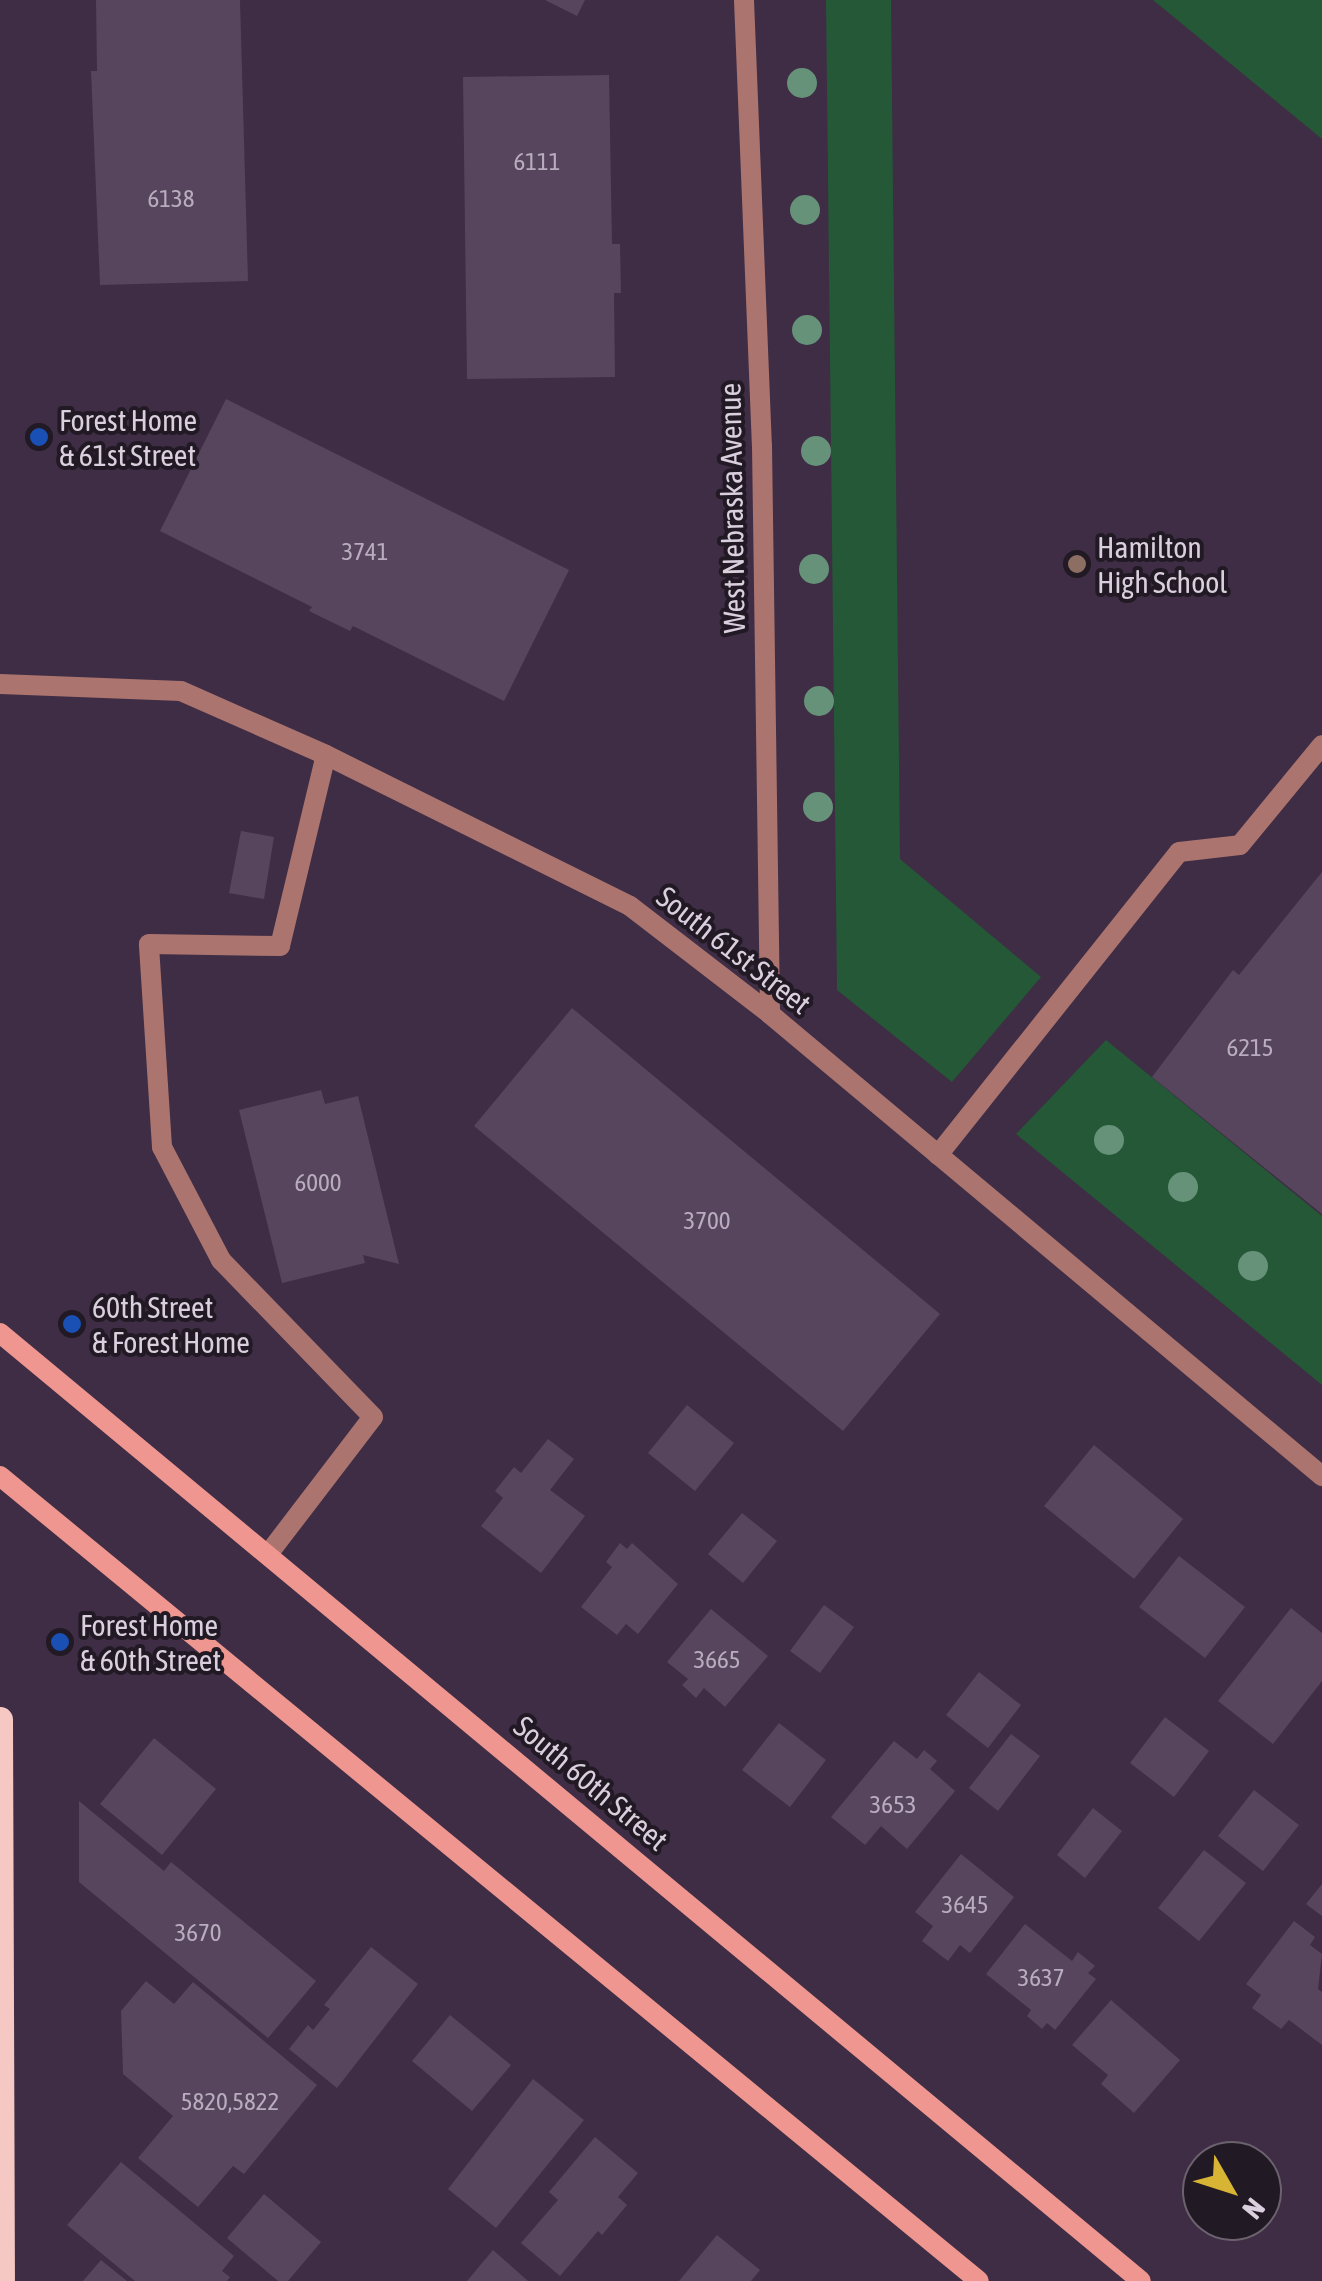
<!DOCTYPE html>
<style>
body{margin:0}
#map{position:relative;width:1322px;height:2281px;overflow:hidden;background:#3e2d44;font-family:"Asap Condensed",sans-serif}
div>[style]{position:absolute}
.green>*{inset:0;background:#255837}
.building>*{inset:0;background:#57455d}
.service>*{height:20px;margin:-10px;padding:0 10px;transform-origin:10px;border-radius:10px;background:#ab746f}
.minor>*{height:20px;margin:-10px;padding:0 10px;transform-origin:10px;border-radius:10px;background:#ab746f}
.secondary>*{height:20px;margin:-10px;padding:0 10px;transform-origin:10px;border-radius:10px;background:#ee968f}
.primary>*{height:25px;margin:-12.5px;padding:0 12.5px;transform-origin:12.5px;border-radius:12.5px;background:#f6c8c3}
.trees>*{width:30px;height:30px;margin:-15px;border-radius:50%;background:#669279}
.dots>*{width:28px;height:28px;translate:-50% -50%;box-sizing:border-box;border:5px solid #211923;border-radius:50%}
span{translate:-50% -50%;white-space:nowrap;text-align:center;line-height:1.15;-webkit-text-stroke:8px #211923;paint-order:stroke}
.number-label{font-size:25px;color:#b9acbe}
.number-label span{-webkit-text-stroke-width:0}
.poi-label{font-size:30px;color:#dacfde}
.left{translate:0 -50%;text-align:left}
.street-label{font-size:30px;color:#dacfde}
.north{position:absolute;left:1182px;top:2141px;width:100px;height:100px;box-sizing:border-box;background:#211923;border:2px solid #6b626e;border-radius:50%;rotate:129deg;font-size:28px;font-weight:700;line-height:40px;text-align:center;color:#dacfde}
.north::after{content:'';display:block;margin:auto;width:35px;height:45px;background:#d7b434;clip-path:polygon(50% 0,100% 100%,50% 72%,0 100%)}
</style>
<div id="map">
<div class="green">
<i style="clip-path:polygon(826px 0,891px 0,900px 859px,1041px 977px,952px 1082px,837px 990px)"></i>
<i style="clip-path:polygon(1153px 0,1322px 0,1322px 139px,1299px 120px)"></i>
<i style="clip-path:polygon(1106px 1040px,1322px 1216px,1322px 1385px,1016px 1134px)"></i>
</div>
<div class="building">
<i style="clip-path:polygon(96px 0,240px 0,248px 281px,100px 285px,91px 71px,97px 71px)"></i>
<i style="clip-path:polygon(545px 0,585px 0,577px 16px)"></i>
<i style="clip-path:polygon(609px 75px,612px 244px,620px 244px,621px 293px,614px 293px,615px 377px,467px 379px,463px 77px)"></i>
<i style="clip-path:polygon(226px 399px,569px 570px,504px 701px,353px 626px,350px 631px,309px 611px,312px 607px,160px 531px)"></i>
<i style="clip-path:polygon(241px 831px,274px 837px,264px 899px,229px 893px)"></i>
<i style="clip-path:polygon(1322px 872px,1322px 1214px,1152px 1077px,1233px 970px,1239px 975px)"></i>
<i style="clip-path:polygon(572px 1008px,940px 1314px,843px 1431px,474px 1126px)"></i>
<i style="clip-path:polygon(321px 1090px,325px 1104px,358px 1096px,399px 1264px,363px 1255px,365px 1263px,282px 1283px,239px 1110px)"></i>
<i style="clip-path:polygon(687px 1405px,734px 1443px,695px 1491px,648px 1453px)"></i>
<i style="clip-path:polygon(548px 1439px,574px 1459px,550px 1490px,585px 1516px,541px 1573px,481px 1526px,503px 1498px,495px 1491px,514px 1467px,521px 1473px)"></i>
<i style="clip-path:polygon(1094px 1445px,1183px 1519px,1134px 1579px,1044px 1506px)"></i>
<i style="clip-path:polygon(742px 1513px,777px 1541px,743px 1583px,708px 1554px)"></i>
<i style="clip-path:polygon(620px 1543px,627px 1549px,632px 1543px,678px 1584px,638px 1634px,626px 1624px,617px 1635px,581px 1607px,612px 1567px,606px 1562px)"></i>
<i style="clip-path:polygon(1179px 1556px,1245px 1607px,1205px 1658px,1139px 1607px)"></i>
<i style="clip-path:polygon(824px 1605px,854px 1627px,820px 1673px,790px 1651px)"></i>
<i style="clip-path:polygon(1291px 1608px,1322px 1633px,1322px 1681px,1273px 1744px,1218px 1701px)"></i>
<i style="clip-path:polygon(711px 1609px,768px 1656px,725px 1707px,704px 1688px,696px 1698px,682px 1685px,688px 1679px,667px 1662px)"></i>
<i style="clip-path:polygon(979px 1672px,1021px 1705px,988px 1748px,946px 1715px)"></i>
<i style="clip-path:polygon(1165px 1717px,1209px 1751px,1174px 1797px,1130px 1763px)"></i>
<i style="clip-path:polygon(779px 1723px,826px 1760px,790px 1807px,742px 1770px)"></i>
<i style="clip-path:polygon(1011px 1734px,1040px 1756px,998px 1811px,969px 1788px)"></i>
<i style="clip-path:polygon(154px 1738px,216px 1789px,162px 1855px,100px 1804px)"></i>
<i style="clip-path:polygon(894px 1741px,917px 1759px,924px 1750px,937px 1761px,930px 1769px,955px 1791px,907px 1849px,881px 1826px,865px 1845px,831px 1817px)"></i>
<i style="clip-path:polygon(1254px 1790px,1299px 1825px,1263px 1871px,1218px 1836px)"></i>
<i style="clip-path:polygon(79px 1801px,164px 1871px,171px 1862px,316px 1981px,268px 2038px,79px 1882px)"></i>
<i style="clip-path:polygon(1093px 1808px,1122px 1831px,1085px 1878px,1057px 1855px)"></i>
<i style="clip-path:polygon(1204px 1850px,1246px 1883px,1199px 1941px,1158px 1908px)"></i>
<i style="clip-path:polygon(961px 1854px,1014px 1897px,970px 1953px,960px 1945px,948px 1961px,922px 1941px,933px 1926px,915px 1912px)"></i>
<i style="clip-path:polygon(1322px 1884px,1322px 1916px,1306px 1904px)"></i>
<i style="clip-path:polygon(1294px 1921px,1315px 1937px,1310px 1945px,1322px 1954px,1318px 1989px,1322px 1992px,1322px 2045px,1289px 2020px,1281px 2029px,1252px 2008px,1261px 1995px,1246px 1984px)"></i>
<i style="clip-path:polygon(1025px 1924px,1072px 1961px,1078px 1952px,1095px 1966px,1088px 1973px,1096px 1979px,1055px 2030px,1047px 2023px,1042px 2029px,1027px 2016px,1031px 2010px,986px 1974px)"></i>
<i style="clip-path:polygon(371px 1947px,418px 1984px,337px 2088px,289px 2049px,308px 2025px,313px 2030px,330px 2009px,324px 2005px)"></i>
<i style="clip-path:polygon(146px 1981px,174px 2004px,193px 1982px,317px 2085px,244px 2174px,233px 2166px,198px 2207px,138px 2158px,173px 2116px,123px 2074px,121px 2011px)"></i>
<i style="clip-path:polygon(1111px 2000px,1180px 2060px,1134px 2113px,1101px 2084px,1108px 2075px,1072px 2045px)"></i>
<i style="clip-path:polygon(450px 2015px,511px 2065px,472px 2111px,412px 2061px)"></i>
<i style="clip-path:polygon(533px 2079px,584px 2120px,496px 2228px,448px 2189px)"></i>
<i style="clip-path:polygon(595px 2137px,638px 2173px,618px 2197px,627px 2205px,602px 2235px,598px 2231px,560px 2276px,521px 2243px,558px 2200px,549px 2192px)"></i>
<i style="clip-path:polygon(121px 2162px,234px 2256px,222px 2271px,230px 2277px,227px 2281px,135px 2281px,67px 2225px)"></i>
<i style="clip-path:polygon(264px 2194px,321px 2242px,288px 2281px,278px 2281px,227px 2238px)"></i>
<i style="clip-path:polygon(717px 2235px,760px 2270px,751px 2281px,679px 2281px)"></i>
<i style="clip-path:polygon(493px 2250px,528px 2281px,467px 2281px)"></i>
<i style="clip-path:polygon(101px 2260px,127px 2281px,83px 2281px)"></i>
</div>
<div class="service">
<i style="left:938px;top:1155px;width:387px;rotate:-51.5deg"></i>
<i style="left:1179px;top:852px;width:61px;rotate:-6.5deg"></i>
<i style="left:1240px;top:845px;width:129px;rotate:-50.6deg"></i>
<i style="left:269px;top:1553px;width:171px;rotate:-52.6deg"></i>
<i style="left:373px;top:1417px;width:219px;rotate:-134.1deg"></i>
<i style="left:221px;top:1260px;width:127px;rotate:-117.6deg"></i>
<i style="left:162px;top:1147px;width:203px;rotate:-93.7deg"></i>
<i style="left:149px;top:944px;width:131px;rotate:0.9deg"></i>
<i style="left:280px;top:946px;width:196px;rotate:-76.5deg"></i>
</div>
<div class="minor">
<i style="left:744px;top:0;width:446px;rotate:87.7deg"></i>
<i style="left:762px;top:446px;width:568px;rotate:89.19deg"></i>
<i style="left:0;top:684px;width:181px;rotate:2.2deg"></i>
<i style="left:181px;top:691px;width:158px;rotate:23.8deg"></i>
<i style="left:326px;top:755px;width:339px;rotate:26.4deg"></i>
<i style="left:630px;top:906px;width:177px;rotate:37.6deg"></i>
<i style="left:770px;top:1014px;width:720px;rotate:39.93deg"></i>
</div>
<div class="secondary">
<i style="left:0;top:1333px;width:1483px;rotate:39.72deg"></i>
<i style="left:0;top:1476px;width:1267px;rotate:39.43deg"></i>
</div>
<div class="primary">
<i style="left:0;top:1719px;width:562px;rotate:89.8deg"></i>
</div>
<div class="trees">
<i style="left:802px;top:83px"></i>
<i style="left:805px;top:210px"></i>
<i style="left:807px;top:330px"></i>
<i style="left:816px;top:451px"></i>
<i style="left:814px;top:569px"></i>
<i style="left:819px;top:701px"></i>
<i style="left:818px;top:807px"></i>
<i style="left:1109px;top:1140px"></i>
<i style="left:1183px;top:1187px"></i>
<i style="left:1253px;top:1266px"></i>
</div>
<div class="dots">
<i style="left:39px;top:437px;background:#1a4fb4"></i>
<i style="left:1077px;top:564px;background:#8d6e63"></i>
<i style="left:72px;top:1324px;background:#1a4fb4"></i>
<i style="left:60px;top:1642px;background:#1a4fb4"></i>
</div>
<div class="number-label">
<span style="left:537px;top:161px">6111</span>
<span style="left:171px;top:198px">6138</span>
<span style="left:365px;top:551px">3741</span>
<span style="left:1250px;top:1047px">6215</span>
<span style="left:318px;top:1182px">6000</span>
<span style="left:707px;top:1220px">3700</span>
<span style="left:717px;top:1659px">3665</span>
<span style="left:893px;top:1804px">3653</span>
<span style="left:965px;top:1904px">3645</span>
<span style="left:198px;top:1932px">3670</span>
<span style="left:1041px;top:1977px">3637</span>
<span style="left:230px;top:2101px">5820,5822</span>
</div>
<div class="poi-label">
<span class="left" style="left:59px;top:437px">Forest Home<br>&amp; 61st Street</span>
<span class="left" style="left:1097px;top:564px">Hamilton<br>High School</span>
<span class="left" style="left:92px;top:1324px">60th Street<br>&amp; Forest Home</span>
<span class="left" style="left:80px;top:1642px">Forest Home<br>&amp; 60th Street</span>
</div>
<div class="street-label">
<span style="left:732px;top:508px;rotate:-91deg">West Nebraska Avenue</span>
<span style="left:734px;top:950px;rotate:38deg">South 61st Street</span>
<span style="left:591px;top:1783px;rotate:40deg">South 60th Street</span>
</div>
<div class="north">N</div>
</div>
